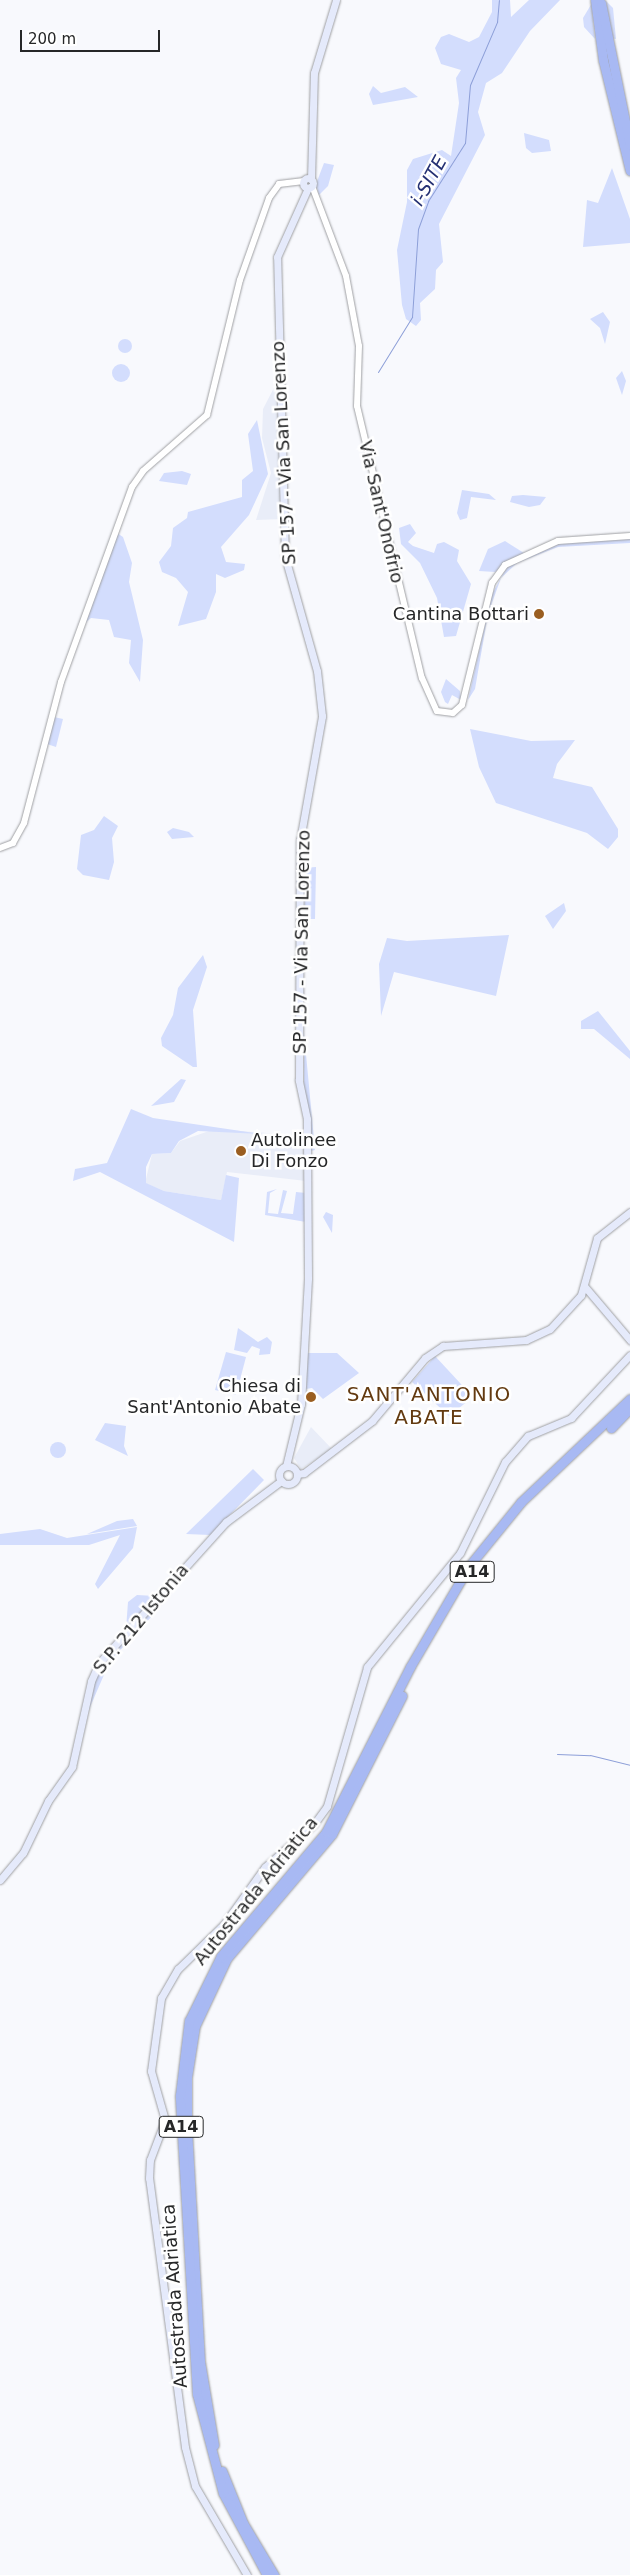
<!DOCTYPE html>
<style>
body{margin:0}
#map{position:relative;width:630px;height:2575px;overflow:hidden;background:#f8f9fd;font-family:"DejaVu Sans",sans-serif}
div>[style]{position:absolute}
.built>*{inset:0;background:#e9edf8}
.green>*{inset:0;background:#d3ddfd}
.round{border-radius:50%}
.stream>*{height:1px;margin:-0.5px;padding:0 0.5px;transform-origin:0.5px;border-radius:0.5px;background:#8d9fd8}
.roads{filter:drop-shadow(0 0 1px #9fa0a3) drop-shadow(0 0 1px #9fa0a3)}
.tertiary>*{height:6px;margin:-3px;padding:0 3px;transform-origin:3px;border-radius:3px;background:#fff}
.secondary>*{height:7px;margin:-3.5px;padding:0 3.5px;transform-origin:3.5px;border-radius:3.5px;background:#e5eafb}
.secondary>.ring{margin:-3.5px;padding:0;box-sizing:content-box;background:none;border:7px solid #e5eafb;border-radius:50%}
.motorway>*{height:9px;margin:-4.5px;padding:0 4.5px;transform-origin:4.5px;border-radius:4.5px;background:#a8b9f3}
.dots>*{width:14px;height:14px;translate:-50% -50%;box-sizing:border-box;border:2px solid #fff;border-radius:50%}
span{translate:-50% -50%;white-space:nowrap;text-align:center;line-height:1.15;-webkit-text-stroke:5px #fff;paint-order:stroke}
.shield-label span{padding:1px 4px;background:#fff;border:1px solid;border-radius:4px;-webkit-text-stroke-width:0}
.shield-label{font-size:16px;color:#262728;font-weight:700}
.street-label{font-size:18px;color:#262728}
.poi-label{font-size:18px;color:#262728}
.right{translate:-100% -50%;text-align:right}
.left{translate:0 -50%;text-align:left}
.water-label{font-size:19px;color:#243073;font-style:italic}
.quarter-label{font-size:20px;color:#633a10;letter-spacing:1px}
.scale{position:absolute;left:20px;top:30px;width:140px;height:22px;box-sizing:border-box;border:2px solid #262728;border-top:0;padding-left:6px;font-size:15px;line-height:18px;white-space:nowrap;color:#262728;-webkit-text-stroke:4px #fff;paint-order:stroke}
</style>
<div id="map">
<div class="built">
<i style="clip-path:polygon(278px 380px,283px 519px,256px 520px,271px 473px,262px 438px,263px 409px)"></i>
<i style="clip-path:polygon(215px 1129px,306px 1136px,306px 1181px,227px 1172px,221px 1200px,164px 1191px,145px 1183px,152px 1154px,171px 1153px,180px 1141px)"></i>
<i style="clip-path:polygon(311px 1427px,332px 1449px,301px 1469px,294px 1458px)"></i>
</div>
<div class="green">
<i style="clip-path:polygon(492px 0,510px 0,511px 17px,529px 0,560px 0,530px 31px,502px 73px,486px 83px,478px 112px,485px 135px,439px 224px,443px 262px,436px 270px,435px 289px,420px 303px,421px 320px,416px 326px,406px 319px,402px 305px,397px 250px,407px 202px,407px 170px,413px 159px,442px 150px,451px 156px,459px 103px,456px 78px,461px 70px,441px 64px,435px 48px,441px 37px,449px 34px,469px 42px,479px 37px,492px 12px)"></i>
<i style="clip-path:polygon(606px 1px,613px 8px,616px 39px,611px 38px)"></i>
<i style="clip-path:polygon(592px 3px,593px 22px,595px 39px,584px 27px,583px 18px)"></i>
<i style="clip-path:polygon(373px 86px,381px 93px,405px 87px,418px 97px,373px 105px,369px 94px)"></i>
<i style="clip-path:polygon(524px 133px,549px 140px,551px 151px,532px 153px,526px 148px)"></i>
<i style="clip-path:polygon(324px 163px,334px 165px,328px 186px,319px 195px,316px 184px)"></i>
<i style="clip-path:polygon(612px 168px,630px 219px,630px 243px,583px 247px,587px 200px,598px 203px)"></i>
<i style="clip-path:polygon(603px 312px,610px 322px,605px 344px,600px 328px,590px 319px)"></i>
<i class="round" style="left:118px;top:339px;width:14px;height:14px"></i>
<i class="round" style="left:112px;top:364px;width:18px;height:18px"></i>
<i style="clip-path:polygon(622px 371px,626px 381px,622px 395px,616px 378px)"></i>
<i style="clip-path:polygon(257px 420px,268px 474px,249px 515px,221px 547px,226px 562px,245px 564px,244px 570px,225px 578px,216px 574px,216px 592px,206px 619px,178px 626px,188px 592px,176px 578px,162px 572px,159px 562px,171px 546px,173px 528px,187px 518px,188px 512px,242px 497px,242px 480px,253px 471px,248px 434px)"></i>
<i style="clip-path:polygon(182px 471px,191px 474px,187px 485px,159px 481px,164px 473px)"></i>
<i style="clip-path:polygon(462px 490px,489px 494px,496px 500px,471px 497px,467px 518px,460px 520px,457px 513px)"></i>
<i style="clip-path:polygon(512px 496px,523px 495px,546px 497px,540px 505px,529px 507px,510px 502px)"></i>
<i style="clip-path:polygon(410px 524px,416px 533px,408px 542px,413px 546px,434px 553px,437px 544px,444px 542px,459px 550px,457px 561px,471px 584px,456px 636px,444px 637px,437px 598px,420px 563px,401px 544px,399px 528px)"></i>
<i style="clip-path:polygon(117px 533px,123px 537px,132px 563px,129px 582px,143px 640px,140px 682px,129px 663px,131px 640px,114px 637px,109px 620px,91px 618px,84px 624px)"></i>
<i style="clip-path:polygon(630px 538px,630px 543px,558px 547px,517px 563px,501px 578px,488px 614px,475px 689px,468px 700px,492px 594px,507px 567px,565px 541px)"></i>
<i style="clip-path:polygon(505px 541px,524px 553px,495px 572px,479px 571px,488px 549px)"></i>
<i style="clip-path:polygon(446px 679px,460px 691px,461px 700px,452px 695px,448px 704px,445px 702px,441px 692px)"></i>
<i style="clip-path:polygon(54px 717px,63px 719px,56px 747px,47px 744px)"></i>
<i style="clip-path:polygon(470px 729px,531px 741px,575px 740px,557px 764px,553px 778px,592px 787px,618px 829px,618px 837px,608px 849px,587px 833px,496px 803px,479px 767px)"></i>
<i style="clip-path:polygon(104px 816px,118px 826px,112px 838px,114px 862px,109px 880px,83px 875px,77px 869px,81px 835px,94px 830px)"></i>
<i style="clip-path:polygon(173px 828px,189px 832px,194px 837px,172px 839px,167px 832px)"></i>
<i style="clip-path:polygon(316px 867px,315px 919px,305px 919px,303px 868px)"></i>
<i style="clip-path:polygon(564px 903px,566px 911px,553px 929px,545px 916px)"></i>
<i style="clip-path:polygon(509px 935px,496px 996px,394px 972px,381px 1016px,379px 964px,387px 938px,407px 941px)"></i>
<i style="clip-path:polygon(203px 955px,207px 967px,193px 1010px,197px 1067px,193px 1067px,162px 1046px,161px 1038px,173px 1015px,178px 988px)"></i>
<i style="clip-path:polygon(598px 1011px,630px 1051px,630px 1059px,594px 1029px,581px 1029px,581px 1021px)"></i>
<i style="clip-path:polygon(304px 1033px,315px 1150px,311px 1151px,304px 1084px)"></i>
<i style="clip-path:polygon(181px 1079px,186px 1080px,174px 1102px,151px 1106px)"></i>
<i style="clip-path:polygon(131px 1109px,153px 1118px,261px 1134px,198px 1131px,179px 1141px,171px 1153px,152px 1154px,146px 1167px,146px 1183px,164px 1191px,221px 1200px,226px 1175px,239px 1178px,234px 1242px,100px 1172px,73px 1181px,75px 1169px,107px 1163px)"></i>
<i style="clip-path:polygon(277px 1189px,270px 1193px,268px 1213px,278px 1214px,283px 1190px,287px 1191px,281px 1213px,293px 1214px,296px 1192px,306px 1193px,306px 1222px,265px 1215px,267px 1192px)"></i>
<i style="clip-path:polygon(326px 1212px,333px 1215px,332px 1233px,323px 1217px)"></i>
<i style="clip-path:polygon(238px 1328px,258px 1342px,267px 1337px,272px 1342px,270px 1354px,259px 1355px,260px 1349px,252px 1346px,247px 1353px,234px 1350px)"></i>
<i style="clip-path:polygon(226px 1352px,246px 1357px,236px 1395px,215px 1390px)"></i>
<i style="clip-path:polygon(308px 1353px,337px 1353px,359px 1373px,323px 1399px,312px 1388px,306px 1389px)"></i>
<i style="clip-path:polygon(435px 1356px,473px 1397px,449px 1416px,412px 1382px)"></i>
<i style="clip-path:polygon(105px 1423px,126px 1426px,124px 1446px,128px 1456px,95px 1440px)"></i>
<i class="round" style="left:50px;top:1442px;width:16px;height:16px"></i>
<i style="clip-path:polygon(253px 1469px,264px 1480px,210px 1535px,186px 1534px)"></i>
<i style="clip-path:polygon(133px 1519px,137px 1526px,87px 1534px,117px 1521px)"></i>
<i style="clip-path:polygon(137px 1527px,133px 1548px,98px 1589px,95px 1584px,120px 1535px,89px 1545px,0 1545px,0 1534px,40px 1529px,67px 1538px)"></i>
<i style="clip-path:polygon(165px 1594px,154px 1614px,110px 1661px,87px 1714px,98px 1671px)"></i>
<i style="clip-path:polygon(137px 1595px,155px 1596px,126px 1629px,128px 1602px)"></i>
</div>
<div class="stream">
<i style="left:378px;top:372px;width:65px;rotate:-58.3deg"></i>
<i style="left:412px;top:317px;width:88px;rotate:-86.1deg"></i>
<i style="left:418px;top:229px;width:30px;rotate:-70deg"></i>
<i style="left:428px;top:201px;width:69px;rotate:-57.5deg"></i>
<i style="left:465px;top:143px;width:58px;rotate:-85.1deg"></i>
<i style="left:470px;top:85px;width:69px;rotate:-66.8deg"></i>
<i style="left:497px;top:22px;width:22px;rotate:-85deg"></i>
<i style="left:557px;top:1754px;width:33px;rotate:2deg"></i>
<i style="left:590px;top:1755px;width:41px;rotate:14deg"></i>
</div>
<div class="roads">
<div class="tertiary">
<i style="left:312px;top:186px;width:96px;rotate:69.3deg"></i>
<i style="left:346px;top:276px;width:71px;rotate:79.5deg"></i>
<i style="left:359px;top:346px;width:60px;rotate:91.9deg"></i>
<i style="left:357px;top:406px;width:280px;rotate:76.6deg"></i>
<i style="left:422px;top:678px;width:36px;rotate:66deg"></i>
<i style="left:437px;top:711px;width:16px;rotate:7deg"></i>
<i style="left:453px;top:713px;width:12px;rotate:-42deg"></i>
<i style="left:462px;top:705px;width:126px;rotate:-76.2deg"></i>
<i style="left:492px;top:583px;width:22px;rotate:-54deg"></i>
<i style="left:505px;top:565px;width:58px;rotate:-24.4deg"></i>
<i style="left:558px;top:541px;width:72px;rotate:-4deg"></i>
<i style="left:0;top:848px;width:14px;rotate:-21deg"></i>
<i style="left:13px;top:843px;width:23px;rotate:-61deg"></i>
<i style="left:24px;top:823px;width:146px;rotate:-75.3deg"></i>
<i style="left:61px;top:682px;width:208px;rotate:-70deg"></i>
<i style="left:132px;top:487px;width:19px;rotate:-55deg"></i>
<i style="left:143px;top:471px;width:85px;rotate:-41.2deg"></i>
<i style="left:207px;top:415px;width:139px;rotate:-76.3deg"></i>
<i style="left:240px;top:280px;width:87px;rotate:-70.5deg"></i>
<i style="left:269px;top:198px;width:17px;rotate:-54deg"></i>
<i style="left:279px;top:184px;width:25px;rotate:-7deg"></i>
</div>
<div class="secondary">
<i class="ring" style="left:303px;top:178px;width:3px;height:3px"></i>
<i style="left:311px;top:179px;width:106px;rotate:-88.4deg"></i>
<i style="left:314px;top:73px;width:76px;rotate:-73.2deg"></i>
<i style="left:585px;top:1287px;width:70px;rotate:49.7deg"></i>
<i class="ring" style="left:279px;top:1466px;width:11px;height:11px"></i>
<i style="left:286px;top:1466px;width:64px;rotate:-76.4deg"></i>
<i style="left:301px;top:1404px;width:126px;rotate:-86.8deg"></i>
<i style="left:308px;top:1278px;width:159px;rotate:-90.4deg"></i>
<i style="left:307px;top:1119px;width:40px;rotate:-102deg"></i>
<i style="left:299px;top:1080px;width:240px;rotate:-89.8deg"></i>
<i style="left:300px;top:840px;width:126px;rotate:-79.9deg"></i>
<i style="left:322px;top:716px;width:45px;rotate:-96.3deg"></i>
<i style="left:317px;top:671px;width:118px;rotate:-105.7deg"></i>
<i style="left:285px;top:557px;width:300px;rotate:-91.5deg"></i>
<i style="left:277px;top:257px;width:76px;rotate:-65.8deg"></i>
<i style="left:297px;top:1474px;width:7px;rotate:-8deg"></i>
<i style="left:304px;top:1473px;width:86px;rotate:-37.4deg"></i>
<i style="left:372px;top:1421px;width:82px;rotate:-49.9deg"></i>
<i style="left:425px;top:1358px;width:22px;rotate:-34deg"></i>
<i style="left:443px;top:1346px;width:83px;rotate:-4.1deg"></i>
<i style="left:526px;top:1340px;width:26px;rotate:-25deg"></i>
<i style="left:550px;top:1329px;width:46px;rotate:-47.6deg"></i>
<i style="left:581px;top:1295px;width:59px;rotate:-74.3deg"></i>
<i style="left:597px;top:1238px;width:42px;rotate:-38.2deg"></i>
<i style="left:0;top:1880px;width:35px;rotate:-50deg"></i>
<i style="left:23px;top:1853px;width:58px;rotate:-64.3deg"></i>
<i style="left:48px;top:1801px;width:42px;rotate:-54.8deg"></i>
<i style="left:72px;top:1767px;width:88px;rotate:-77.5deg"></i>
<i style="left:91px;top:1681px;width:20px;rotate:-66deg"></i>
<i style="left:99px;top:1663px;width:190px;rotate:-48deg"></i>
<i style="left:226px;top:1522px;width:69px;rotate:-36.7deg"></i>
<i style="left:247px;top:2575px;width:103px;rotate:-120.3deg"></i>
<i style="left:195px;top:2486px;width:40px;rotate:-104.4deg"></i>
<i style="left:185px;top:2447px;width:271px;rotate:-97.6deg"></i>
<i style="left:149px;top:2178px;width:18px;rotate:-87deg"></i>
<i style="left:150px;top:2160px;width:43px;rotate:-69.4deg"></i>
<i style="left:165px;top:2120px;width:51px;rotate:-105.9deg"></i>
<i style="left:151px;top:2071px;width:74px;rotate:-82.2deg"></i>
<i style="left:161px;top:1998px;width:34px;rotate:-60deg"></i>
<i style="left:178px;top:1969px;width:64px;rotate:-44.4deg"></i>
<i style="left:224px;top:1924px;width:70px;rotate:-54.3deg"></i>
<i style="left:265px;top:1867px;width:65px;rotate:-41.3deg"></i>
<i style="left:314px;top:1824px;width:22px;rotate:-54deg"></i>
<i style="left:327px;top:1806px;width:145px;rotate:-73.9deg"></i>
<i style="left:367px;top:1667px;width:147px;rotate:-50.8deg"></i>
<i style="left:460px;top:1553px;width:102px;rotate:-63.7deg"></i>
<i style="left:505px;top:1462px;width:35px;rotate:-49deg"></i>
<i style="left:528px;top:1436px;width:47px;rotate:-22.7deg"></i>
<i style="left:571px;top:1418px;width:86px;rotate:-46.9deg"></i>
</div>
<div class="motorway">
<i style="left:595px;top:0;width:61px;rotate:82.4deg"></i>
<i style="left:603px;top:60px;width:114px;rotate:76.3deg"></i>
<i style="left:601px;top:3px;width:145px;rotate:78.5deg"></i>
<i style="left:611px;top:1428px;width:28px;rotate:-46deg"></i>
<i style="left:214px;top:2445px;width:85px;rotate:-99.5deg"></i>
<i style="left:200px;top:2361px;width:236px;rotate:-93.2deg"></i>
<i style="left:187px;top:2125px;width:48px;rotate:-90deg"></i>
<i style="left:187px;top:2077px;width:52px;rotate:-81.1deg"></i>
<i style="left:195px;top:2026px;width:75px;rotate:-64.8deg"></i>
<i style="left:227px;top:1958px;width:162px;rotate:-49.7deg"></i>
<i style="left:332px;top:1834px;width:155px;rotate:-63.1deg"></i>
<i style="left:222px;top:2471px;width:56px;rotate:68deg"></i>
<i style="left:243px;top:2523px;width:61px;rotate:59.2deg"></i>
<i style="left:267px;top:2575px;width:93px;rotate:-118.2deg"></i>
<i style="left:223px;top:2493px;width:102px;rotate:-104.7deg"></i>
<i style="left:197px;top:2394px;width:299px;rotate:-93.3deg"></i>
<i style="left:180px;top:2095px;width:75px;rotate:-83.1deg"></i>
<i style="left:189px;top:2021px;width:72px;rotate:-63.8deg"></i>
<i style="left:221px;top:1956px;width:162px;rotate:-49.7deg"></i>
<i style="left:326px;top:1832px;width:185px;rotate:-63deg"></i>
<i style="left:410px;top:1667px;width:117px;rotate:-59.7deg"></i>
<i style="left:469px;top:1566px;width:82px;rotate:-50.9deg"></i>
<i style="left:521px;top:1502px;width:150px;rotate:-43.4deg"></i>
</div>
</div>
<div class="dots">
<i style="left:539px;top:614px;background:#9a5e21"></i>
<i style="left:241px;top:1151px;background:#9a5e21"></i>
<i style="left:311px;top:1397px;background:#9a5e21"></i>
</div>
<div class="shield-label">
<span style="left:472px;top:1572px">A14</span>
<span style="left:181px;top:2127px">A14</span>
</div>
<div class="street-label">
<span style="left:284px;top:453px;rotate:-93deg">SP 157 - Via San Lorenzo</span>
<span style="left:381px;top:512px;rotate:77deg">Via Sant'Onofrio</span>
<span style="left:302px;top:942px;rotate:-89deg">SP 157 - Via San Lorenzo</span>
<span style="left:141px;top:1619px;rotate:-50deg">S.P. 212 Istonia</span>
<span style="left:256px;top:1891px;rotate:-51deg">Autostrada Adriatica</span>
<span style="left:175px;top:2296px;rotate:-94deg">Autostrada Adriatica</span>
</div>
<div class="poi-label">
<span class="right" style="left:529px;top:614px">Cantina Bottari</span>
<span class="left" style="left:251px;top:1151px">Autolinee<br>Di Fonzo</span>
<span class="right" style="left:301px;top:1397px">Chiesa di<br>Sant'Antonio Abate</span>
</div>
<div class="water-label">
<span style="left:429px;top:181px;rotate:-61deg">i-SITE</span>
</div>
<div class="quarter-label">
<span style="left:429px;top:1406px">SANT'ANTONIO<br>ABATE</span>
</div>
<div class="scale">200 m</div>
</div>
